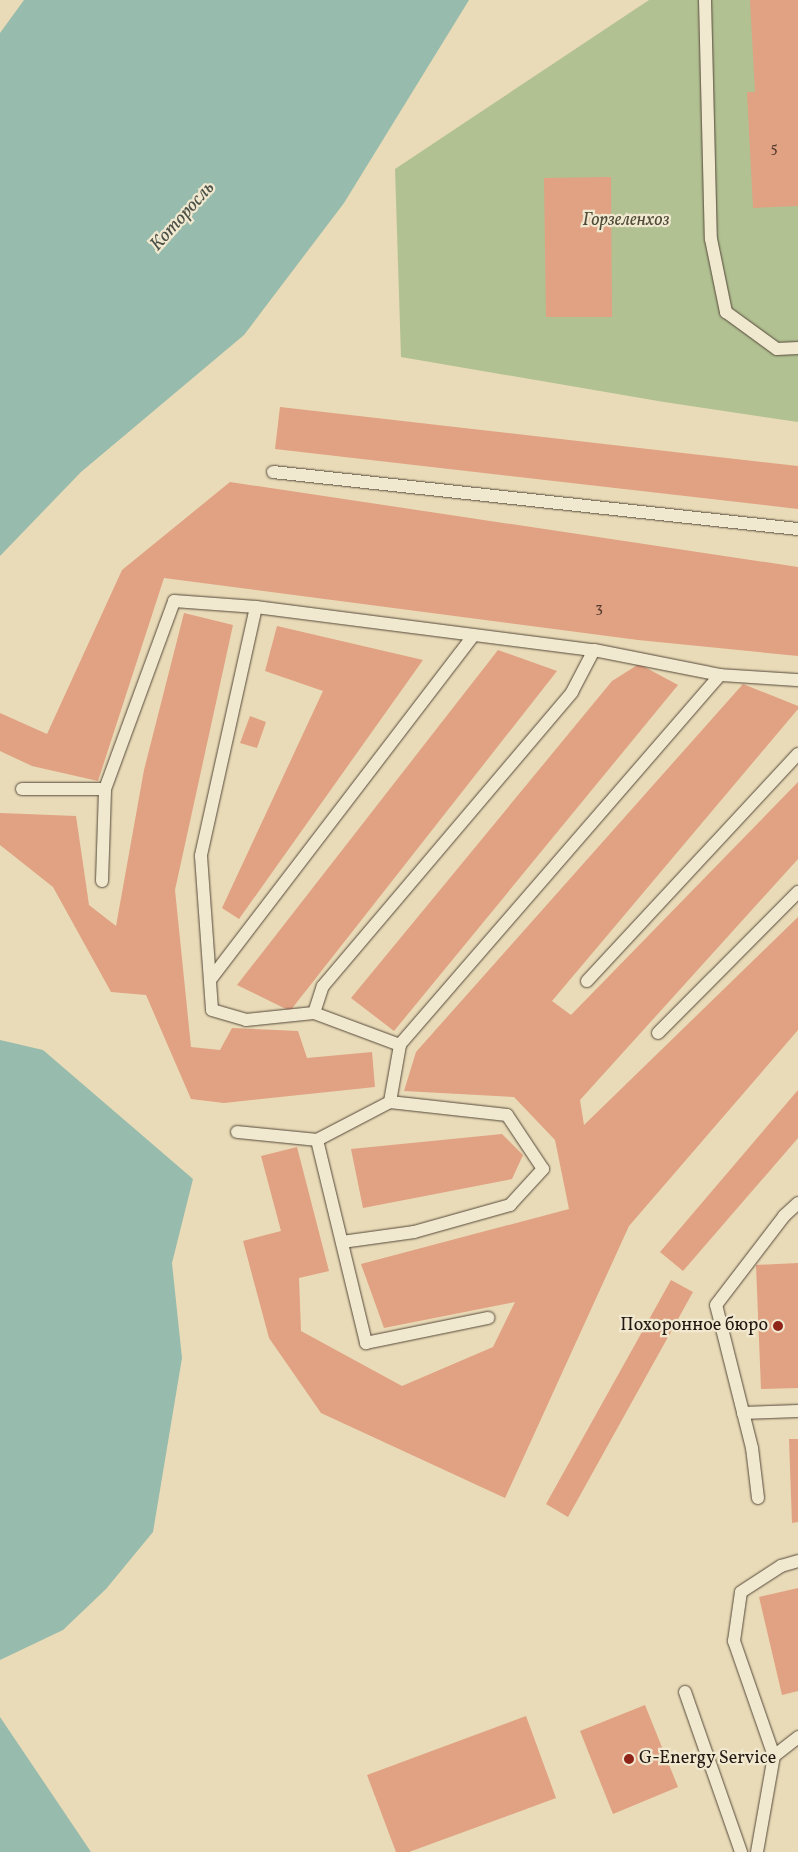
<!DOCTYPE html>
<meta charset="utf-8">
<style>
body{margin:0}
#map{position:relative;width:798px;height:1852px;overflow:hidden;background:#e9dbb7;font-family:Vollkorn,serif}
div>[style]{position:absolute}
.green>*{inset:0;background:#b2c192}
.water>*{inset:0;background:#97bbac}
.building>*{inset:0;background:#e1a183}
.roads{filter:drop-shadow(0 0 1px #55493b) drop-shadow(0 0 1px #55493b)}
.service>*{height:12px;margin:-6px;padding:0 6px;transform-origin:6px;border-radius:6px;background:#f1e8d0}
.dots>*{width:14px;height:14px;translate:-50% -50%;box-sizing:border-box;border:2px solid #f1e8d0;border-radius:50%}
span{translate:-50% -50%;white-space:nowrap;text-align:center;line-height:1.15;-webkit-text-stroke:4.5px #f1e8d0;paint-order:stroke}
.number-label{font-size:15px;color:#533a2e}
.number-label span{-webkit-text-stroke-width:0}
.park-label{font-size:18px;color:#4f4b38;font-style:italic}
.poi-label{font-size:18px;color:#241812}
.right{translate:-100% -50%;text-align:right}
.left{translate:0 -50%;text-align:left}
.water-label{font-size:19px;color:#4c5148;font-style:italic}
</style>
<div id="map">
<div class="green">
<i style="clip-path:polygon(649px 0,798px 0,798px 422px,664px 402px,401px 357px,395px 169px)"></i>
</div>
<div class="water">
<i style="clip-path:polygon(24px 0,469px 0,344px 203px,244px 335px,81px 472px,0 556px,0 33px)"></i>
<i style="clip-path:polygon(0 1040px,43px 1050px,193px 1179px,172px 1263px,182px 1358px,153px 1532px,106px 1589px,63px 1630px,0 1660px)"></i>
<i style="clip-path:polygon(0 1717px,91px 1852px,0 1852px)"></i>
</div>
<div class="building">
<i style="clip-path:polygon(750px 0,798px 0,798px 206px,753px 208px,747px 92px,755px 92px)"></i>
<i style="clip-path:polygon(611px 177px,612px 317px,546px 317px,544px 178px)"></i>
<i style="clip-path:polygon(280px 407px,798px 466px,798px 509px,275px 449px)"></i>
<i style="clip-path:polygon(230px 482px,798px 567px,798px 656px,638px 640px,164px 578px,98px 781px,32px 766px,0 751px,0 713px,47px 734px,122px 570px)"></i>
<i style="clip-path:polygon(184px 613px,233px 625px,175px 890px,191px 1047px,220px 1050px,232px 1028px,298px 1031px,307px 1058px,372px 1052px,375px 1087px,224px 1103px,191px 1099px,146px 995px,111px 992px,53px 887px,0 845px,0 813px,76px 816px,89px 905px,116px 926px,144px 770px)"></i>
<i style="clip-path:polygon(277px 626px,423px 660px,239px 919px,222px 908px,323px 691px,265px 671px)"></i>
<i style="clip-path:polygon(498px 650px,557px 671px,290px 1011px,237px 985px)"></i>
<i style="clip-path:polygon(639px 664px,678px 685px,394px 1031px,351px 998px,612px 681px)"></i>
<i style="clip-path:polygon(743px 684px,798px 706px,798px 709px,552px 1001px,571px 1015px,798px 782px,798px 859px,580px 1100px,584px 1125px,798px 917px,798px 1030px,629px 1226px,505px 1498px,321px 1413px,269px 1338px,243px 1241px,281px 1231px,261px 1156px,297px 1147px,329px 1271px,299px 1278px,301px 1331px,402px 1386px,493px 1347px,515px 1302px,384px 1328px,361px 1264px,569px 1209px,555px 1140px,514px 1097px,404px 1091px,416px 1052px)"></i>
<i style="clip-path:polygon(250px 716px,266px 722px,257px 748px,240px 743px)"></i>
<i style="clip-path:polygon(798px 1090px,798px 1138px,683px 1271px,660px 1252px)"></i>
<i style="clip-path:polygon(502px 1134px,523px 1155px,512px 1179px,363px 1208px,351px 1149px)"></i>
<i style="clip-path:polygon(798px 1263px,798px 1388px,761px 1389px,756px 1265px)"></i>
<i style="clip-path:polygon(671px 1280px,693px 1292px,568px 1517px,546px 1504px)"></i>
<i style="clip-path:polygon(789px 1439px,798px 1439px,798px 1522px,792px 1523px)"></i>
<i style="clip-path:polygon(798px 1588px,798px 1691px,782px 1695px,759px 1597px)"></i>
<i style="clip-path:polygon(645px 1705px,678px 1787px,613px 1814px,580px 1731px)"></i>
<i style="clip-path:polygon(526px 1716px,556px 1798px,409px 1852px,396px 1852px,367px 1775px)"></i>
</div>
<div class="roads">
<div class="service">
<i style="left:705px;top:0;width:239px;rotate:88.6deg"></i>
<i style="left:711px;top:239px;width:75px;rotate:78.4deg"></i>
<i style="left:726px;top:312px;width:63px;rotate:36deg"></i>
<i style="left:777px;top:349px;width:21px;rotate:-3deg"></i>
<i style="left:273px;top:472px;width:528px;rotate:6.2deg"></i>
<i style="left:256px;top:607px;width:341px;rotate:7.3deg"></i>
<i style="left:720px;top:675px;width:78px;rotate:3.7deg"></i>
<i style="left:22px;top:789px;width:83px"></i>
<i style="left:102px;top:881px;width:92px;rotate:-88.1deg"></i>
<i style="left:105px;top:789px;width:200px;rotate:-69.8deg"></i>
<i style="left:174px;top:601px;width:82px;rotate:4.2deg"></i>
<i style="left:256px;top:607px;width:255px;rotate:102.5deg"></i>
<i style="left:201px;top:856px;width:154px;rotate:85.9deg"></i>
<i style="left:212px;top:1010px;width:35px;rotate:16deg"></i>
<i style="left:246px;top:1020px;width:68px;rotate:-5.9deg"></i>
<i style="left:314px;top:1013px;width:28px;rotate:-72deg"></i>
<i style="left:323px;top:986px;width:385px;rotate:-49.7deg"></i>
<i style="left:572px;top:692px;width:47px;rotate:-62.4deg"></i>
<i style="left:594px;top:650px;width:128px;rotate:11.2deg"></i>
<i style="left:720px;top:675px;width:489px;rotate:130.9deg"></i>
<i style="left:400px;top:1045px;width:58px;rotate:100deg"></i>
<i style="left:390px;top:1102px;width:82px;rotate:152.5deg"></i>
<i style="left:317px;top:1140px;width:209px;rotate:76.4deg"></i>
<i style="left:366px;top:1343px;width:125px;rotate:-11.6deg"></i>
<i style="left:210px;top:980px;width:434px;rotate:-52.6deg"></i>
<i style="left:587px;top:981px;width:310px;rotate:-47.1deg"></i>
<i style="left:314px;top:1013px;width:92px;rotate:20.4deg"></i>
<i style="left:658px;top:1033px;width:199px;rotate:-45.2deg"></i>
<i style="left:237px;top:1132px;width:80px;rotate:5.7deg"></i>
<i style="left:342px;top:1242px;width:73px;rotate:-7.9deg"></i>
<i style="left:414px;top:1232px;width:100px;rotate:-15.7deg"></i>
<i style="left:510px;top:1205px;width:49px;rotate:-47.5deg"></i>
<i style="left:543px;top:1169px;width:65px;rotate:-123.7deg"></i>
<i style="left:507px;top:1115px;width:118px;rotate:-173.7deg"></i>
<i style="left:743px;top:1413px;width:55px;rotate:-2.1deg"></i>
<i style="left:758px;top:1498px;width:50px;rotate:-96.8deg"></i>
<i style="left:752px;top:1448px;width:147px;rotate:-104.1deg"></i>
<i style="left:716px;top:1305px;width:112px;rotate:-52.6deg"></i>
<i style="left:784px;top:1216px;width:19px;rotate:-43deg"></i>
<i style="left:685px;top:1692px;width:170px;rotate:70.7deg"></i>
<i style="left:774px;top:1756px;width:122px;rotate:-109.2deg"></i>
<i style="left:734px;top:1641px;width:49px;rotate:-81.9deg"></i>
<i style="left:741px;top:1592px;width:48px;rotate:-33deg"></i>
<i style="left:781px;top:1566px;width:18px;rotate:-16deg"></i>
<i style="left:757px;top:1852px;width:97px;rotate:-80deg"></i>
<i style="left:774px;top:1756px;width:31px;rotate:-38deg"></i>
</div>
</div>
<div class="dots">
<i style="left:778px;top:1326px;background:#8f2418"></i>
<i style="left:629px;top:1759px;background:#8f2418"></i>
</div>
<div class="number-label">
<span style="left:774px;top:149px">5</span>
<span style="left:599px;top:609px">3</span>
</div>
<div class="park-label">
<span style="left:626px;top:221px">Горзеленхоз</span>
</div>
<div class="poi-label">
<span class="right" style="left:768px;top:1326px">Похоронное бюро</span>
<span class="left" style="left:639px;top:1759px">G-Energy Service</span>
</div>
<div class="water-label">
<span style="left:183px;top:217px;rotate:-48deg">Которосль</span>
</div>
</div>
